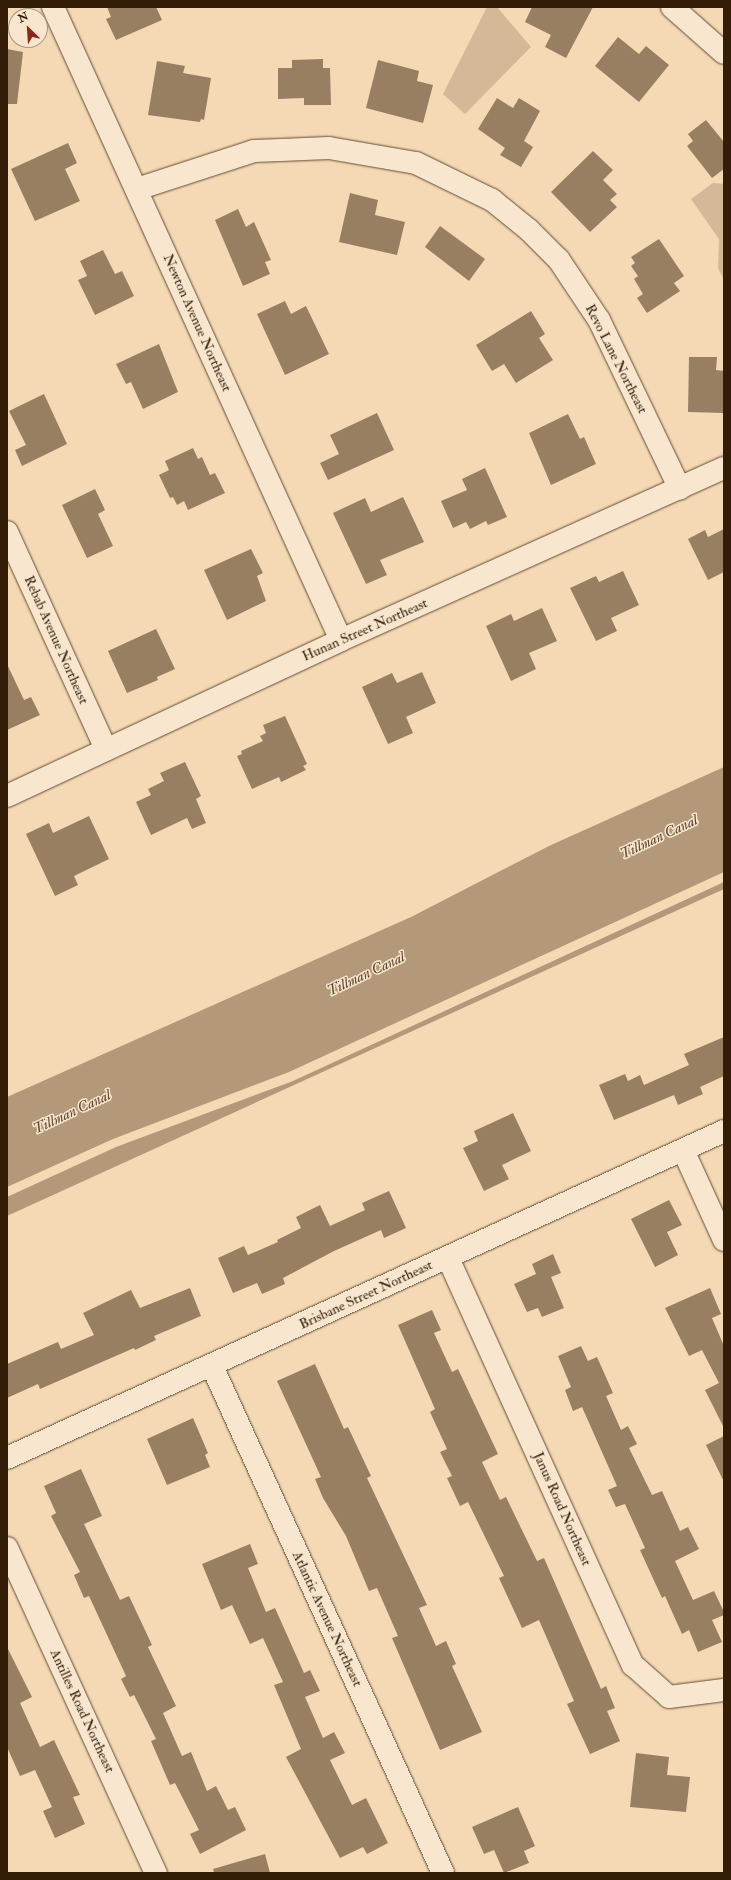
<!DOCTYPE html>
<html>
<head>
<meta charset="utf-8">
<style>
  body { margin:0 }
  #map { position:relative; width:731px; height:1880px; overflow:hidden; background:#f4d9b4; font-family:"IM FELL Double Pica",serif }
  div>[style] { position:absolute }
  [style*='--x'] { left:calc(var(--x)*1px); top:calc(var(--y)*1px); width:calc(var(--w)*1px); rotate:calc(var(--a)*1deg) }
  .green>* { inset:0; background:#d3b997 }
  .water>* { inset:0; background:#b39979 }
  .building>* { inset:0; background:#987f61 }
  .roads { filter:drop-shadow(0 0 1px #644c32) drop-shadow(0 0 1px #644c32) }
  .minor>* { height:22px; margin:-11px; padding:0 11px; transform-origin:11px; border-radius:11px; background:#f8e6ce }
  span { translate:-50% -50%; white-space:nowrap; text-align:center; line-height:1.15; -webkit-text-stroke:3px #f8e6ce; paint-order:stroke }
  .street-label { font-size:14px; color:#341d07 }
  .water-label { font-size:15px; color:#60482f; font-style:italic }
  .frame { position:absolute; inset:0; border:8px solid #341d07; pointer-events:none }
  .north { position:absolute; left:8px; top:8px; width:40px; height:40px; box-sizing:border-box; background:#f8e6ce; border:1px solid #aa967e; border-radius:50%; rotate:335deg; font-size:11px; font-weight:700; line-height:16px; text-align:center; color:#341d07 }
  .north::after { content:''; display:block; margin:auto; width:14px; height:18px; background:#8f2418; clip-path:polygon(50% 0,100% 100%,50% 72%,0 100%) }
</style>
</head>
<body>
<div id="map">
  <div class="green">
    <div style="clip-path:polygon(487px 7px,497px 7px,531px 47px,465px 114px,443px 94px)"></div>
    <div style="clip-path:polygon(713px 183px,724px 184px,724px 280px,718px 268px,719px 239px,691px 199px)"></div>
  </div>
  <div class="water">
    <div style="clip-path:polygon(724px 767px,724px 872px,289px 1072px,113px 1139px,7px 1187px,7px 1097px,411px 917px,549px 846px)"></div>
    <div style="clip-path:polygon(724px 882px,724px 889px,7px 1216px,7px 1197px,116px 1147px,293px 1081px)"></div>
  </div>
  <div class="building">
    <div style="clip-path:polygon(107px 7px,156px 7px,162px 20px,116px 40px,106px 19px,111px 17px)"></div>
    <div style="clip-path:polygon(532px 7px,593px 7px,566px 58px,545px 47px,551px 35px,525px 22px)"></div>
    <div style="clip-path:polygon(618px 37px,639px 54px,646px 46px,669px 65px,639px 102px,595px 66px)"></div>
    <div style="clip-path:polygon(7px 49px,23px 52px,17px 104px,7px 104px)"></div>
    <div style="clip-path:polygon(323px 59px,323px 68px,330px 68px,331px 105px,304px 105px,304px 98px,278px 99px,278px 68px,292px 68px,292px 60px)"></div>
    <div style="clip-path:polygon(378px 60px,419px 71px,417px 81px,433px 85px,423px 123px,366px 108px)"></div>
    <div style="clip-path:polygon(157px 61px,185px 66px,183px 73px,211px 78px,204px 120px,201px 119px,200px 122px,148px 115px)"></div>
    <div style="clip-path:polygon(497px 98px,513px 108px,519px 98px,540px 111px,524px 141px,533px 147px,521px 167px,500px 155px,505px 148px,478px 129px)"></div>
    <div style="clip-path:polygon(706px 120px,724px 142px,724px 169px,712px 178px,687px 146px,693px 141px,688px 134px)"></div>
    <div style="clip-path:polygon(68px 143px,77px 163px,65px 169px,80px 201px,35px 221px,11px 169px)"></div>
    <div style="clip-path:polygon(593px 151px,613px 170px,603px 180px,617px 194px,610px 200px,617px 207px,590px 232px,551px 192px)"></div>
    <div style="clip-path:polygon(350px 193px,378px 200px,375px 215px,405px 222px,397px 255px,339px 242px)"></div>
    <div style="clip-path:polygon(238px 209px,246px 227px,254px 222px,271px 260px,265px 262px,270px 274px,243px 286px,215px 220px)"></div>
    <div style="clip-path:polygon(440px 226px,485px 259px,469px 281px,425px 247px)"></div>
    <div style="clip-path:polygon(659px 239px,684px 276px,674px 283px,680px 291px,647px 313px,637px 298px,643px 294px,634px 279px,638px 276px,631px 266px,635px 263px,631px 257px)"></div>
    <div style="clip-path:polygon(103px 250px,115px 274px,122px 271px,134px 296px,95px 315px,78px 280px,87px 276px,80px 261px)"></div>
    <div style="clip-path:polygon(285px 301px,291px 314px,306px 306px,329px 354px,285px 375px,257px 314px)"></div>
    <div style="clip-path:polygon(531px 311px,545px 334px,539px 338px,553px 360px,516px 383px,504px 364px,492px 371px,476px 345px)"></div>
    <div style="clip-path:polygon(159px 344px,178px 392px,143px 409px,131px 382px,126px 384px,116px 364px)"></div>
    <div style="clip-path:polygon(689px 357px,717px 357px,716px 370px,724px 371px,724px 413px,688px 412px)"></div>
    <div style="clip-path:polygon(44px 394px,67px 444px,22px 466px,15px 450px,26px 445px,9px 411px)"></div>
    <div style="clip-path:polygon(377px 413px,394px 450px,328px 480px,320px 463px,339px 454px,330px 435px)"></div>
    <div style="clip-path:polygon(568px 414px,580px 439px,584px 437px,596px 464px,551px 485px,529px 433px)"></div>
    <div style="clip-path:polygon(193px 448px,198px 459px,202px 457px,210px 475px,215px 473px,225px 493px,188px 510px,184px 501px,177px 505px,173px 497px,170px 498px,159px 475px,169px 470px,165px 461px)"></div>
    <div style="clip-path:polygon(485px 468px,507px 517px,488px 525px,486px 521px,470px 529px,466px 522px,453px 528px,441px 501px,467px 490px,462px 479px)"></div>
    <div style="clip-path:polygon(95px 489px,105px 510px,98px 514px,113px 546px,87px 558px,62px 505px)"></div>
    <div style="clip-path:polygon(403px 497px,424px 542px,380px 560px,387px 575px,366px 584px,333px 513px,365px 498px,371px 512px)"></div>
    <div style="clip-path:polygon(724px 529px,724px 572px,708px 580px,688px 539px,705px 530px,708px 537px)"></div>
    <div style="clip-path:polygon(251px 549px,263px 573px,257px 576px,266px 601px,227px 620px,204px 570px)"></div>
    <div style="clip-path:polygon(623px 571px,639px 605px,611px 618px,617px 631px,596px 641px,570px 588px,596px 576px,599px 582px)"></div>
    <div style="clip-path:polygon(542px 608px,557px 641px,529px 653px,536px 669px,511px 681px,486px 626px,511px 614px,514px 621px)"></div>
    <div style="clip-path:polygon(156px 629px,175px 669px,157px 677px,158px 680px,127px 693px,108px 651px)"></div>
    <div style="clip-path:polygon(7px 664px,24px 700px,31px 697px,40px 715px,7px 730px)"></div>
    <div style="clip-path:polygon(422px 672px,436px 703px,406px 717px,413px 733px,388px 744px,362px 687px,392px 673px,397px 683px)"></div>
    <div style="clip-path:polygon(285px 716px,307px 764px,303px 766px,306px 770px,281px 782px,279px 777px,252px 789px,237px 756px,242px 754px,241px 751px,263px 741px,260px 736px,266px 733px,263px 725px)"></div>
    <div style="clip-path:polygon(185px 762px,201px 796px,196px 799px,206px 823px,192px 829px,187px 818px,151px 835px,136px 802px,151px 795px,148px 789px,164px 781px,160px 773px)"></div>
    <div style="clip-path:polygon(89px 816px,109px 859px,74px 876px,78px 885px,55px 896px,26px 834px,49px 823px,53px 833px)"></div>
    <div style="clip-path:polygon(724px 1037px,724px 1076px,700px 1087px,703px 1094px,678px 1105px,674px 1095px,614px 1120px,599px 1085px,625px 1074px,628px 1081px,640px 1075px,644px 1085px,689px 1065px,684px 1054px)"></div>
    <div style="clip-path:polygon(513px 1113px,531px 1151px,502px 1165px,509px 1179px,484px 1191px,463px 1148px,478px 1141px,474px 1131px)"></div>
    <div style="clip-path:polygon(389px 1191px,406px 1228px,384px 1238px,381px 1230px,334px 1251px,283px 1278px,285px 1284px,262px 1294px,257px 1283px,233px 1293px,218px 1258px,244px 1246px,248px 1255px,278px 1242px,277px 1240px,301px 1228px,296px 1217px,320px 1205px,330px 1226px,365px 1210px,362px 1203px)"></div>
    <div style="clip-path:polygon(669px 1200px,682px 1225px,667px 1232px,678px 1255px,655px 1267px,631px 1219px)"></div>
    <div style="clip-path:polygon(553px 1254px,561px 1273px,551px 1277px,564px 1308px,542px 1317px,538px 1308px,527px 1312px,514px 1284px,536px 1274px,532px 1264px)"></div>
    <div style="clip-path:polygon(190px 1288px,201px 1316px,154px 1336px,156px 1340px,135px 1350px,134px 1348px,40px 1389px,38px 1384px,7px 1398px,7px 1364px,58px 1342px,61px 1349px,94px 1335px,83px 1313px,131px 1290px,140px 1308px)"></div>
    <div style="clip-path:polygon(710px 1288px,721px 1314px,712px 1318px,724px 1346px,724px 1428px,705px 1390px,719px 1383px,702px 1350px,689px 1356px,665px 1308px)"></div>
    <div style="clip-path:polygon(432px 1310px,441px 1330px,434px 1333px,452px 1372px,458px 1369px,498px 1454px,482px 1462px,500px 1500px,506px 1497px,537px 1561px,544px 1558px,601px 1689px,606px 1686px,615px 1708px,607px 1711px,620px 1741px,590px 1754px,567px 1704px,574px 1701px,539px 1620px,522px 1628px,499px 1578px,504px 1576px,468px 1502px,460px 1506px,447px 1478px,452px 1476px,440px 1452px,447px 1449px,430px 1412px,435px 1409px,398px 1325px)"></div>
    <div style="clip-path:polygon(581px 1346px,588px 1361px,597px 1357px,613px 1393px,606px 1396px,621px 1430px,628px 1426px,637px 1444px,629px 1448px,652px 1495px,662px 1491px,680px 1531px,688px 1527px,699px 1549px,675px 1561px,693px 1600px,714px 1591px,724px 1612px,724px 1615px,712px 1620px,722px 1642px,698px 1652px,689px 1630px,682px 1634px,665px 1596px,662px 1598px,640px 1550px,645px 1548px,625px 1504px,616px 1507px,608px 1490px,617px 1486px,582px 1407px,573px 1411px,565px 1390px,571px 1387px,558px 1356px)"></div>
    <div style="clip-path:polygon(315px 1364px,344px 1429px,348px 1427px,371px 1476px,367px 1478px,427px 1605px,419px 1608px,436px 1646px,446px 1641px,456px 1664px,452px 1666px,482px 1732px,440px 1750px,392px 1638px,398px 1636px,377px 1588px,369px 1591px,346px 1536px,323px 1498px,315px 1479px,321px 1477px,277px 1381px)"></div>
    <div style="clip-path:polygon(193px 1418px,208px 1453px,205px 1455px,210px 1467px,167px 1485px,147px 1439px)"></div>
    <div style="clip-path:polygon(724px 1436px,724px 1482px,706px 1445px)"></div>
    <div style="clip-path:polygon(81px 1469px,102px 1516px,84px 1524px,120px 1600px,129px 1596px,152px 1645px,148px 1647px,176px 1706px,163px 1713px,182px 1756px,191px 1752px,207px 1791px,216px 1786px,228px 1810px,235px 1807px,246px 1830px,200px 1854px,190px 1834px,199px 1830px,175px 1783px,170px 1785px,151px 1741px,156px 1739px,134px 1695px,130px 1697px,121px 1679px,126px 1676px,89px 1596px,84px 1598px,74px 1575px,80px 1572px,51px 1516px,56px 1513px,44px 1486px)"></div>
    <div style="clip-path:polygon(250px 1544px,258px 1564px,248px 1568px,266px 1612px,275px 1608px,304px 1673px,310px 1670px,320px 1691px,305px 1697px,323px 1738px,334px 1732px,345px 1753px,330px 1760px,352px 1805px,366px 1798px,388px 1843px,367px 1854px,363px 1847px,340px 1858px,286px 1757px,301px 1749px,274px 1685px,283px 1682px,263px 1638px,250px 1644px,232px 1605px,221px 1610px,202px 1564px)"></div>
    <div style="clip-path:polygon(7px 1647px,32px 1697px,20px 1703px,40px 1747px,54px 1740px,80px 1795px,73px 1797px,85px 1824px,55px 1838px,43px 1811px,52px 1807px,35px 1770px,20px 1776px,7px 1747px)"></div>
    <div style="clip-path:polygon(636px 1753px,669px 1757px,667px 1775px,690px 1777px,686px 1812px,630px 1807px)"></div>
    <div style="clip-path:polygon(518px 1807px,535px 1846px,524px 1851px,529px 1863px,504px 1873px,494px 1850px,484px 1854px,472px 1827px)"></div>
    <div style="clip-path:polygon(265px 1854px,270px 1873px,214px 1873px,213px 1869px)"></div>
  </div>
  <div class="roads">
    <div class="minor">
      <div style="--x:53;--y:7;--w:695;--a:65.54"></div>
      <div style="--x:672;--y:7;--w:69;--a:41.5"></div>
      <div style="--x:137;--y:189;--w:123;--a:-18"></div>
      <div style="--x:254;--y:151;--w:75;--a:-2.3"></div>
      <div style="--x:329;--y:148;--w:88;--a:9.8"></div>
      <div style="--x:416;--y:163;--w:85;--a:26"></div>
      <div style="--x:492;--y:200;--w:48;--a:39"></div>
      <div style="--x:529;--y:230;--w:42;--a:45"></div>
      <div style="--x:559;--y:260;--w:72;--a:56.3"></div>
      <div style="--x:599;--y:320;--w:187;--a:64.4"></div>
      <div style="--x:7;--y:532;--w:239;--a:65.5"></div>
      <div style="--x:7;--y:796;--w:369;--a:-25"></div>
      <div style="--x:341;--y:640;--w:420;--a:-24.2"></div>
      <div style="--x:683;--y:1150;--w:99;--a:65.5"></div>
      <div style="--x:448;--y:1258;--w:447;--a:65.6"></div>
      <div style="--x:633;--y:1665;--w:48;--a:41.6"></div>
      <div style="--x:669;--y:1697;--w:55;--a:-7.3"></div>
      <div style="--x:212;--y:1366;--w:557;--a:65.5"></div>
      <div style="--x:7;--y:1458;--w:788;--a:-24.52"></div>
      <div style="--x:7;--y:1548;--w:358;--a:65.4"></div>
    </div>
  </div>
  <div class="street-label">
    <span style="left:197px;top:323px;rotate:66deg">Newton Avenue Northeast</span>
    <span style="left:616px;top:359px;rotate:63deg">Revo Lane Northeast</span>
    <span style="left:365px;top:630px;rotate:-24deg">Hunan Street Northeast</span>
    <span style="left:56px;top:640px;rotate:66deg">Rebab Avenue Northeast</span>
    <span style="left:366px;top:1295px;rotate:-25deg">Brisbane Street Northeast</span>
    <span style="left:562px;top:1509px;rotate:66deg">Janus Road Northeast</span>
    <span style="left:327px;top:1619px;rotate:65deg">Atlantic Avenue Northeast</span>
    <span style="left:82px;top:1711px;rotate:65deg">Antilles Road Northeast</span>
  </div>
  <div class="water-label">
    <span style="left:659px;top:837px;rotate:-25deg">Tillman Canal</span>
    <span style="left:366px;top:974px;rotate:-25deg">Tillman Canal</span>
    <span style="left:72px;top:1112px;rotate:-25deg">Tillman Canal</span>
  </div>
  <div class="frame"></div>
  <div class="north">N</div>
</div>
</body>
</html>
